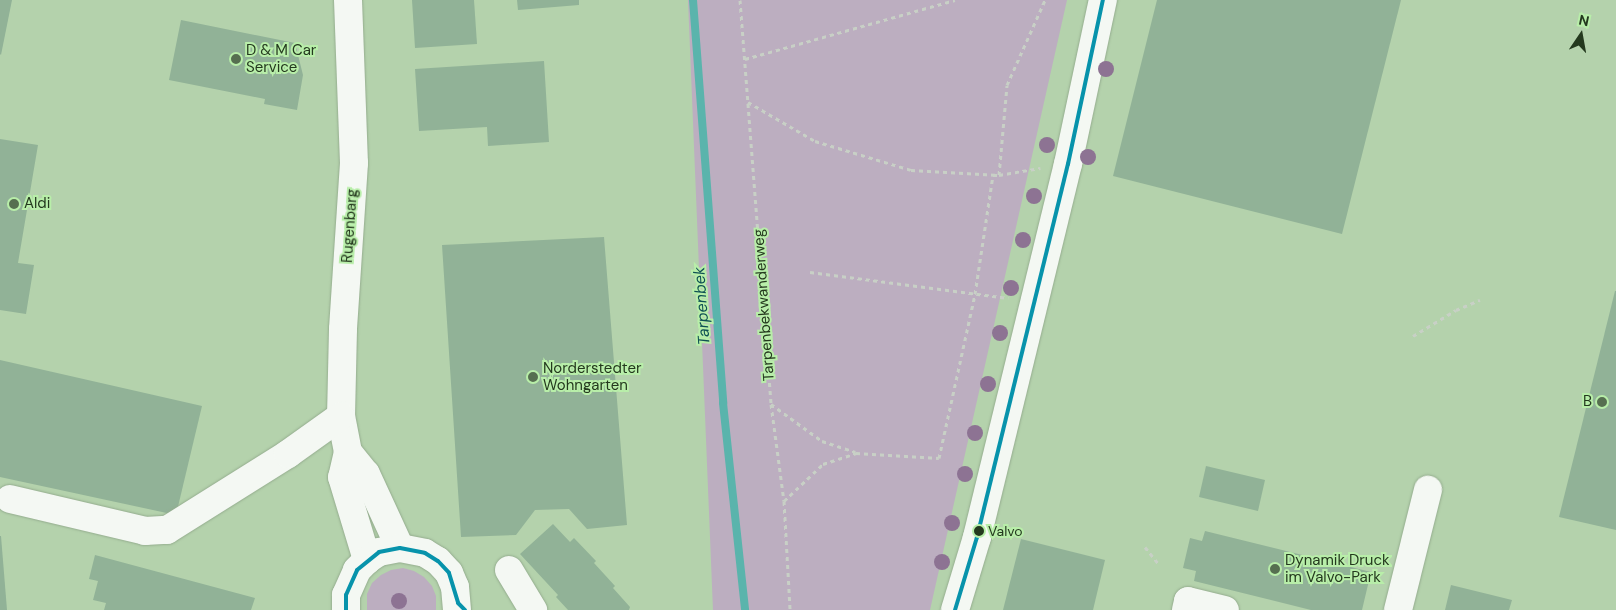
<!DOCTYPE html>
<html>
<head>
<meta charset="utf-8">
<style>
  body { margin:0 }
  #map { position:relative; width:1616px; height:610px; overflow:hidden; background:#b4d2ac; font-family:"DM Sans",sans-serif }
  div>[style] { position:absolute }
  [style*='--x'] { left:calc(var(--x)*1px); top:calc(var(--y)*1px); width:calc(var(--w)*1px); rotate:calc(var(--a)*1deg) }
  .green>* { inset:0; background:#bcaec0 }
  .stream>* { height:8px; margin:-4px; padding:0 4px; transform-origin:4px; border-radius:4px; background:#5ab4ac }
  .building>* { inset:0; background:#91b297 }
  .path>* { height:3px; margin-top:-1.5px; transform-origin:0; background:repeating-linear-gradient(90deg,#c8d0c6 0 4px,transparent 0 8px) }
  .roads { filter:drop-shadow(0 0 1px #94ac8e) drop-shadow(0 0 1px #94ac8e) }
  .minor>* { height:28px; margin:-14px; padding:0 14px; transform-origin:14px; border-radius:14px; background:#f4f8f3 }
  .bus-1>* { height:4px; margin:-2px; padding:0 2px; transform-origin:2px; border-radius:2px; background:#0793ab }
  .trees>* { width:16px; height:16px; margin:-8px; border-radius:50%; background:#8d7393 }
  .dots>* { width:14px; height:14px; translate:-50% -50%; box-sizing:border-box; border:2px solid #b8eea9; border-radius:50% }
  span { translate:-50% -50%; white-space:nowrap; text-align:center; line-height:1.15; -webkit-text-stroke:4px #b8eea9; paint-order:stroke }
  .bus-label { font-size:14px; color:#24391e }
  .left { translate:0 -50%; text-align:left }
  .poi-label { font-size:15px; color:#24391e }
  .right { translate:-100% -50%; text-align:right }
  .street-label { font-size:15px; color:#24391e }
  .water-label { font-size:16px; color:#0e5053; font-style:italic }
  .north { position:absolute; left:1556px; top:10px; width:50px; height:50px; -webkit-text-stroke:4px #b8eea9; paint-order:stroke; rotate:12deg; font-size:14px; font-weight:700; line-height:20px; text-align:center; color:#24391e }
  .north::after { content:''; display:block; margin:auto; width:18px; height:22px; background:#24391e; clip-path:polygon(50% 0,100% 100%,50% 72%,0 100%) }
</style>
</head>
<body>
<div id="map">
  <div class="green">
    <div style="clip-path:polygon(688px 0,1067px 0,930px 610px,713px 610px)"></div>
    <div style="clip-path:polygon(403px 568px,414px 571px,424px 577px,432px 586px,436px 596px,436px 610px,367px 610px,367px 594px,372px 583px,381px 575px,391px 570px)"></div>
  </div>
  <div class="stream">
    <div style="--x:693;--y:0;--w:404;--a:85.7"></div>
    <div style="--x:723;--y:403;--w:208;--a:83.9"></div>
  </div>
  <div class="building">
    <div style="clip-path:polygon(0 0,12px 0,1px 55px,0 54px)"></div>
    <div style="clip-path:polygon(412px 0,474px 0,477px 44px,415px 48px)"></div>
    <div style="clip-path:polygon(517px 0,579px 0,579px 5px,518px 10px)"></div>
    <div style="clip-path:polygon(1157px 0,1401px 0,1342px 234px,1113px 176px)"></div>
    <div style="clip-path:polygon(181px 20px,295px 43px,303px 75px,297px 110px,264px 104px,265px 99px,169px 80px)"></div>
    <div style="clip-path:polygon(544px 61px,549px 142px,488px 146px,487px 127px,419px 131px,415px 69px)"></div>
    <div style="clip-path:polygon(0 139px,38px 145px,18px 263px,34px 265px,26px 314px,0 310px)"></div>
    <div style="clip-path:polygon(604px 237px,627px 525px,587px 529px,569px 509px,535px 510px,516px 535px,461px 537px,442px 245px)"></div>
    <div style="clip-path:polygon(1615px 291px,1616px 291px,1616px 530px,1559px 517px)"></div>
    <div style="clip-path:polygon(0 360px,202px 406px,176px 515px,0 477px)"></div>
    <div style="clip-path:polygon(1206px 466px,1265px 480px,1258px 511px,1199px 497px)"></div>
    <div style="clip-path:polygon(553px 524px,570px 542px,574px 538px,596px 561px,594px 563px,615px 586px,613px 588px,630px 607px,629px 610px,568px 610px,556px 597px,558px 595px,520px 554px)"></div>
    <div style="clip-path:polygon(1205px 531px,1371px 572px,1362px 610px,1311px 610px,1194px 581px,1196px 571px,1183px 568px,1190px 538px,1202px 541px)"></div>
    <div style="clip-path:polygon(0 536px,1px 536px,7px 610px,0 610px)"></div>
    <div style="clip-path:polygon(1021px 539px,1105px 560px,1093px 610px,1003px 610px)"></div>
    <div style="clip-path:polygon(95px 555px,255px 598px,251px 610px,104px 610px,106px 603px,93px 600px,98px 581px,89px 579px)"></div>
    <div style="clip-path:polygon(1451px 585px,1512px 600px,1509px 610px,1445px 610px)"></div>
  </div>
  <div class="path">
    <div style="--x:740;--y:0;--w:405;--a:85.6"></div>
    <div style="--x:771;--y:404;--w:98;--a:82.4"></div>
    <div style="--x:784;--y:501;--w:109;--a:86.8"></div>
    <div style="--x:745;--y:59;--w:218;--a:-15.7"></div>
    <div style="--x:748;--y:102;--w:78;--a:30.2"></div>
    <div style="--x:815;--y:141;--w:100;--a:16.8"></div>
    <div style="--x:911;--y:170;--w:88;--a:3.3"></div>
    <div style="--x:999;--y:175;--w:42;--a:-9.7"></div>
    <div style="--x:810;--y:272;--w:200;--a:7.5"></div>
    <div style="--x:1413;--y:336;--w:50;--a:-31.2"></div>
    <div style="--x:1456;--y:310;--w:26;--a:-23"></div>
    <div style="--x:771;--y:404;--w:63;--a:36"></div>
    <div style="--x:822;--y:441;--w:35;--a:18"></div>
    <div style="--x:784;--y:501;--w:54;--a:-43.5"></div>
    <div style="--x:823;--y:464;--w:35;--a:-18"></div>
    <div style="--x:856;--y:453;--w:83;--a:3.4"></div>
    <div style="--x:939;--y:458;--w:168;--a:-77.6"></div>
    <div style="--x:975;--y:294;--w:120;--a:-81.4"></div>
    <div style="--x:993;--y:175;--w:6;--a:0"></div>
    <div style="--x:999;--y:175;--w:90;--a:-84.9"></div>
    <div style="--x:1007;--y:85;--w:93;--a:-65.9"></div>
    <div style="--x:1145;--y:547;--w:21;--a:51"></div>
  </div>
  <div class="roads">
    <div class="minor">
      <div style="--x:348;--y:0;--w:163;--a:87.9"></div>
      <div style="--x:354;--y:163;--w:166;--a:93.8"></div>
      <div style="--x:343;--y:329;--w:87;--a:91.3"></div>
      <div style="--x:341;--y:416;--w:37;--a:79"></div>
      <div style="--x:348;--y:452;--w:28;--a:51"></div>
      <div style="--x:366;--y:474;--w:81;--a:65.3"></div>
      <div style="--x:348;--y:452;--w:26;--a:103"></div>
      <div style="--x:342;--y:477;--w:87;--a:73.2"></div>
      <div style="--x:10;--y:499;--w:139;--a:13.3"></div>
      <div style="--x:145;--y:531;--w:22;--a:-3"></div>
      <div style="--x:167;--y:530;--w:143;--a:-32.1"></div>
      <div style="--x:288;--y:454;--w:65;--a:-35.6"></div>
      <div style="--x:509;--y:570;--w:47;--a:59"></div>
      <div style="--x:346;--y:610;--w:15;--a:-90"></div>
      <div style="--x:346;--y:595;--w:27;--a:-66"></div>
      <div style="--x:357;--y:570;--w:14;--a:-45"></div>
      <div style="--x:367;--y:560;--w:14;--a:-34"></div>
      <div style="--x:379;--y:552;--w:21;--a:-11"></div>
      <div style="--x:400;--y:548;--w:25;--a:11"></div>
      <div style="--x:425;--y:553;--w:15;--a:32"></div>
      <div style="--x:438;--y:561;--w:16;--a:47"></div>
      <div style="--x:449;--y:573;--w:15;--a:67"></div>
      <div style="--x:455;--y:587;--w:23;--a:85"></div>
      <div style="--x:955;--y:610;--w:76;--a:-73.2"></div>
      <div style="--x:977;--y:537;--w:384;--a:-76.3"></div>
      <div style="--x:1068;--y:164;--w:168;--a:-78"></div>
      <div style="--x:1186;--y:610;--w:9;--a:-77"></div>
      <div style="--x:1188;--y:601;--w:38;--a:14"></div>
      <div style="--x:1398;--y:610;--w:124;--a:-76"></div>
    </div>
  </div>
  <div class="bus-1">
    <div style="--x:346;--y:610;--w:15;--a:-90"></div>
    <div style="--x:346;--y:595;--w:27;--a:-66"></div>
    <div style="--x:357;--y:570;--w:28;--a:-39"></div>
    <div style="--x:379;--y:552;--w:21;--a:-11"></div>
    <div style="--x:400;--y:548;--w:25;--a:11"></div>
    <div style="--x:425;--y:553;--w:15;--a:32"></div>
    <div style="--x:438;--y:561;--w:16;--a:47"></div>
    <div style="--x:449;--y:573;--w:31;--a:73"></div>
    <div style="--x:458;--y:603;--w:10;--a:45"></div>
    <div style="--x:955;--y:610;--w:76;--a:-73.2"></div>
    <div style="--x:977;--y:537;--w:384;--a:-76.3"></div>
    <div style="--x:1068;--y:164;--w:168;--a:-78"></div>
  </div>
  <div class="trees">
    <div style="left:1106px;top:69px"></div>
    <div style="left:1047px;top:145px"></div>
    <div style="left:1088px;top:157px"></div>
    <div style="left:1034px;top:196px"></div>
    <div style="left:1023px;top:240px"></div>
    <div style="left:1011px;top:288px"></div>
    <div style="left:1000px;top:333px"></div>
    <div style="left:988px;top:384px"></div>
    <div style="left:975px;top:433px"></div>
    <div style="left:965px;top:474px"></div>
    <div style="left:952px;top:523px"></div>
    <div style="left:942px;top:562px"></div>
    <div style="left:399px;top:601px"></div>
  </div>
  <div class="dots">
    <div style="left:236px;top:59px;background:#566f50"></div>
    <div style="left:14px;top:204px;background:#566f50"></div>
    <div style="left:533px;top:377px;background:#566f50"></div>
    <div style="left:1602px;top:402px;background:#566f50"></div>
    <div style="left:979px;top:531px;background:#24391e"></div>
    <div style="left:1275px;top:569px;background:#566f50"></div>
  </div>
  <div class="bus-label">
    <span class="left" style="left:988px;top:531px">Valvo</span>
  </div>
  <div class="poi-label">
    <span class="left" style="left:246px;top:59px">D &amp; M Car<br>Service</span>
    <span class="left" style="left:24px;top:204px">Aldi</span>
    <span class="left" style="left:543px;top:377px">Norderstedter<br>Wohngarten</span>
    <span class="right" style="left:1592px;top:402px">B</span>
    <span class="left" style="left:1285px;top:569px">Dynamik Druck<br>im Valvo-Park</span>
  </div>
  <div class="street-label">
    <span style="left:350px;top:226px;rotate:-86deg">Rugenbarg</span>
    <span style="left:764px;top:305px;rotate:-94deg">Tarpenbekwanderweg</span>
  </div>
  <div class="water-label">
    <span style="left:702px;top:306px;rotate:-94deg">Tarpenbek</span>
  </div>
  <div class="north">N</div>
</div>
</body>
</html>
